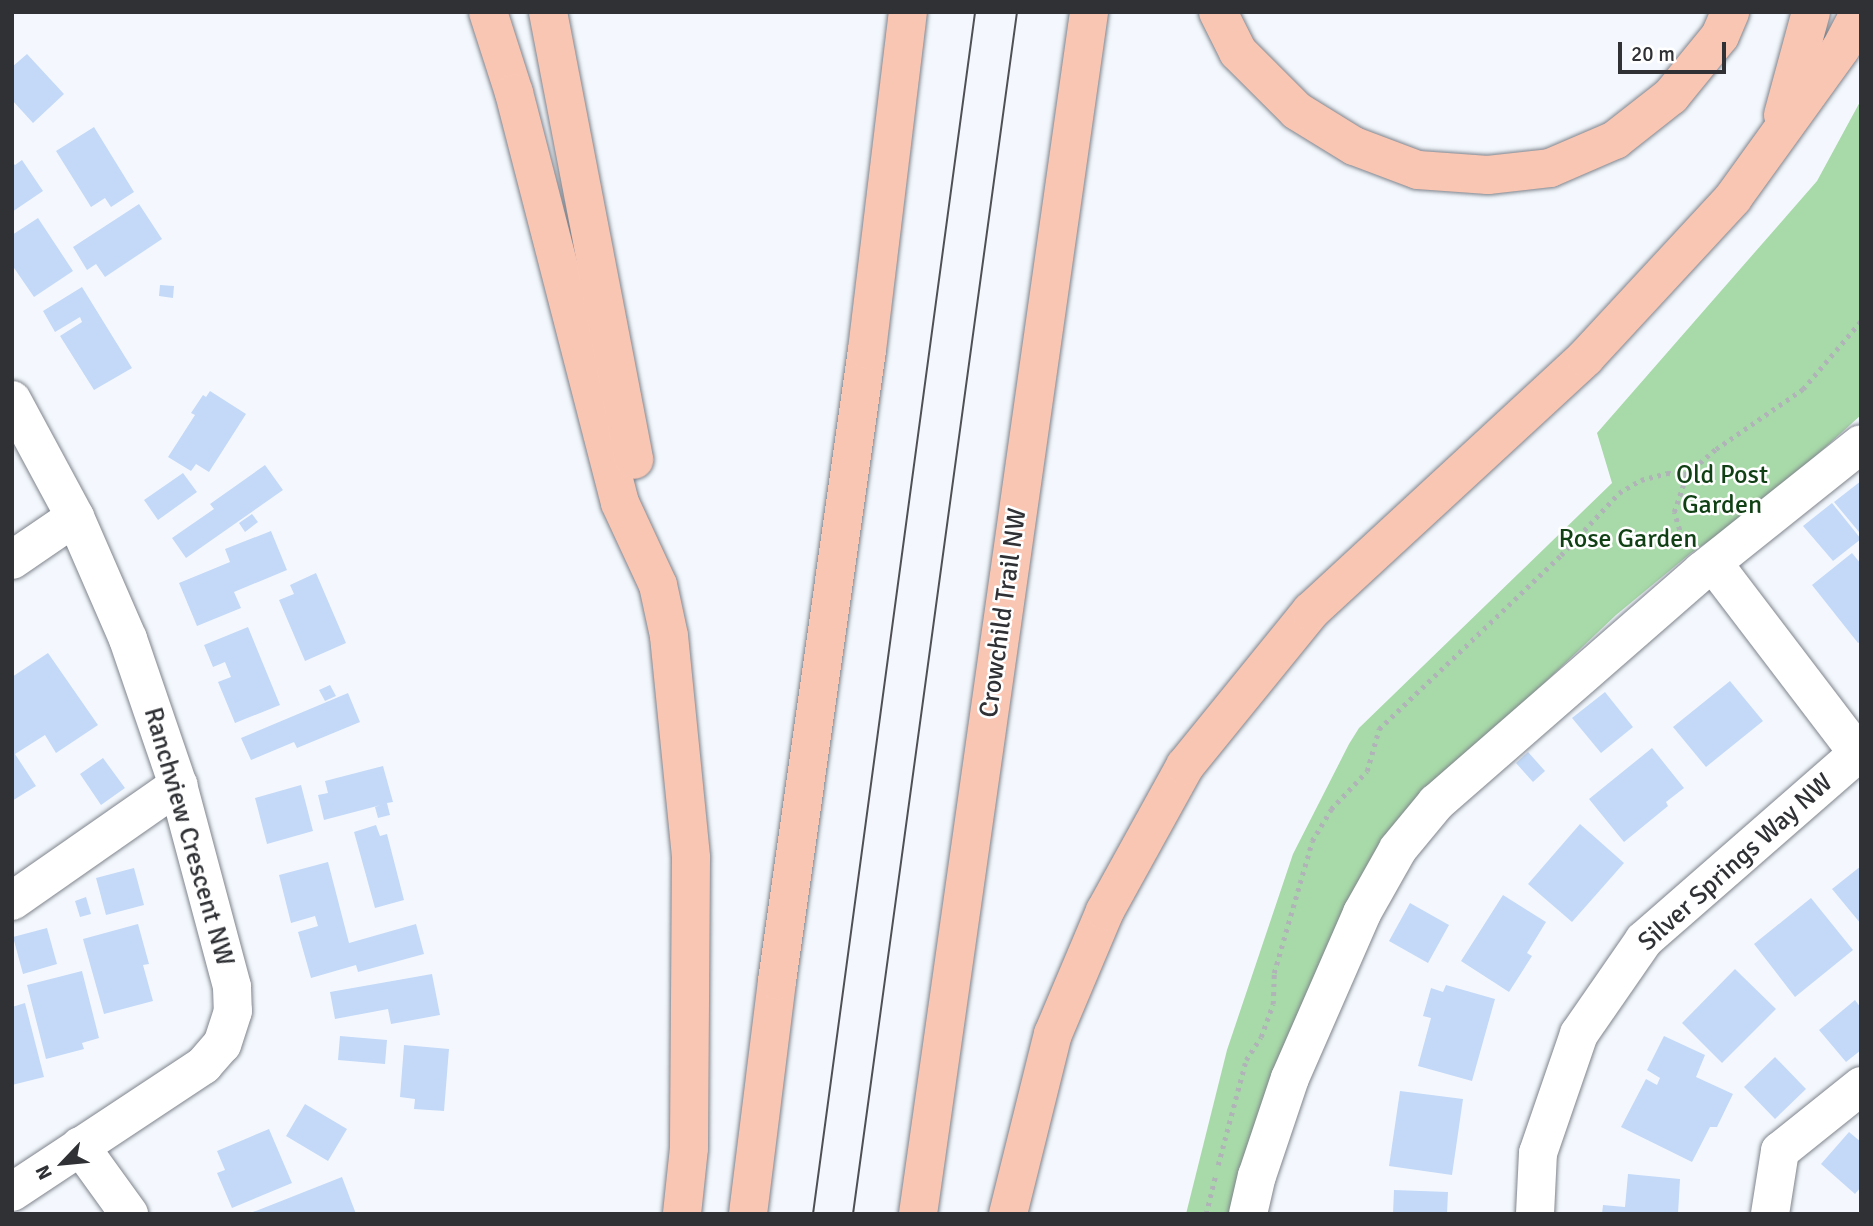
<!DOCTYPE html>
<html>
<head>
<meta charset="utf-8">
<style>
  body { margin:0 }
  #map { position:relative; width:1873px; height:1226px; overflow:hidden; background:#f4f8fe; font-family:Signika,sans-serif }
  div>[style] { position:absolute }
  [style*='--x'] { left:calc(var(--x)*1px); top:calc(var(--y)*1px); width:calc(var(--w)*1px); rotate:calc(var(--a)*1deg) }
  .green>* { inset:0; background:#a8d9a8 }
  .building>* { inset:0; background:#c3d9f7 }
  .path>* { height:4.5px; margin-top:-2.25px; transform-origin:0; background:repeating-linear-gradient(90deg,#b0b3b8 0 3.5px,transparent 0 8.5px) }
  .roads { filter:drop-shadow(0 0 2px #7f848c) drop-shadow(0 0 2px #7f848c) }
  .minor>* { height:38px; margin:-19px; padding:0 19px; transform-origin:19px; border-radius:19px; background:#fff }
  .highway>* { height:38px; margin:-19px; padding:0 19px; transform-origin:19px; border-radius:19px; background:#fac6b4 }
  .tram>* { height:2px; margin:-1px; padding:0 1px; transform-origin:1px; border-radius:1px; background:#4e5055 }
  span { translate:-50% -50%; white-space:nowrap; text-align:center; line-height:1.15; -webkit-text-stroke:5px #fff; paint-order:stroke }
  .park-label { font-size:26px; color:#104014 }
  .street-label { font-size:26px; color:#2f3135 }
  .frame { position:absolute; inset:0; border:14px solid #2f3135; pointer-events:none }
  .north { position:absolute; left:28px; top:1128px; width:70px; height:70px; -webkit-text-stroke:5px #fff; paint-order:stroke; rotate:244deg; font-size:19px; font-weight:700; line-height:28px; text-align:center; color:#2f3135 }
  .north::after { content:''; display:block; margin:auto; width:24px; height:32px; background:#2f3135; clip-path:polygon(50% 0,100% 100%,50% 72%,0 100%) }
  .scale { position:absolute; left:1618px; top:42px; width:108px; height:32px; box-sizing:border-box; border:4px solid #2f3135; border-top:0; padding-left:9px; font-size:21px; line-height:24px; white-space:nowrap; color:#2f3135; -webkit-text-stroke:5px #fff; paint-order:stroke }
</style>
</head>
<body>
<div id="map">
  <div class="green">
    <div style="clip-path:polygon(1861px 100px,1861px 415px,1757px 509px,1691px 553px,1616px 615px,1388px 831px,1236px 1214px,1186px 1214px,1227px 1050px,1293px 854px,1349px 744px,1359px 728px,1612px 483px,1597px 433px,1817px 181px)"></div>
  </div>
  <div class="building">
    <div style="clip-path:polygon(27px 54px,64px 94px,33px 123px,12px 100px,12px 67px)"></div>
    <div style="clip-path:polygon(94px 127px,134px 192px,111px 207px,105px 198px,91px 207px,56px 151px)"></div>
    <div style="clip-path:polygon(22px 160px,43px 191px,12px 212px,12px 162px,15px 165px)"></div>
    <div style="clip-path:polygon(139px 204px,162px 239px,105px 277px,96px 264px,87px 270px,73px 247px)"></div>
    <div style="clip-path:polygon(38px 218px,73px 271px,34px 297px,12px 265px,12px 235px)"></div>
    <div style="clip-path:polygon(160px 285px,174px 286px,173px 298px,159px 296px)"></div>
    <div style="clip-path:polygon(82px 287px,132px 368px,94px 390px,60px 336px,82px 322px,80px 317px,55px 332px,43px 311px)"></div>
    <div style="clip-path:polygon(210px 391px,246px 414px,209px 472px,196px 464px,191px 471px,168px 457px,195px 415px,191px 413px,203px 395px,206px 397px)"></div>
    <div style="clip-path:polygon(265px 465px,283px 490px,186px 558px,172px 538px,214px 509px,210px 504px)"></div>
    <div style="clip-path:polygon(183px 473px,197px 492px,158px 520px,144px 500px)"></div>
    <div style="clip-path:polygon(1861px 481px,1861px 530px,1859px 532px,1834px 502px)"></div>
    <div style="clip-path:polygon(1832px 503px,1861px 539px,1833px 561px,1803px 526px)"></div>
    <div style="clip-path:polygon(252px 514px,258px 522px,245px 532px,239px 523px)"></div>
    <div style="clip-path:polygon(271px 531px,287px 570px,234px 592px,241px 608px,197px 626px,179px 583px,230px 562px,225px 549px)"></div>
    <div style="clip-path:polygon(1852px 553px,1861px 564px,1861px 641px,1858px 643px,1812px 585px)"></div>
    <div style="clip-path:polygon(316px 573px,346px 643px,305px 661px,279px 600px,294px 594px,290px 585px)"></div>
    <div style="clip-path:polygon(248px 627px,280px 705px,235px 723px,218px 682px,231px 677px,225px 662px,213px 667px,204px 645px)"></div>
    <div style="clip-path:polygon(48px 653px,98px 725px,56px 753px,45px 735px,15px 754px,36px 786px,12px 801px,12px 677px)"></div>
    <div style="clip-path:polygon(1730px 681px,1763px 721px,1706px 767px,1673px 727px)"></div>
    <div style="clip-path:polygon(330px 685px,336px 696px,325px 701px,319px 690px)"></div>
    <div style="clip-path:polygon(1605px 692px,1633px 727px,1601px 753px,1572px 718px)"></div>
    <div style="clip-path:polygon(348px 693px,360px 722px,297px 748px,294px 742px,251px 760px,241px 738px)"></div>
    <div style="clip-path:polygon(1652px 748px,1684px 788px,1666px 802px,1668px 806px,1624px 842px,1589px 799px)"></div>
    <div style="clip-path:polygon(1528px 752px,1545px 771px,1533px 782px,1516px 763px)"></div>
    <div style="clip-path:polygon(103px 758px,125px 788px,101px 805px,80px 774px)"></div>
    <div style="clip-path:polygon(383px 766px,393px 802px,387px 803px,390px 815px,378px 818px,375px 807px,381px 805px,324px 820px,318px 795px,328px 793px,325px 781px)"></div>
    <div style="clip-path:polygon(301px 785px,313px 831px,267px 844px,255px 798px)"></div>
    <div style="clip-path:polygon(1580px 824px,1624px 863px,1572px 922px,1528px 884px)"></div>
    <div style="clip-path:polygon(376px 825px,380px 836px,387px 834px,404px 900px,375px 908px,354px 832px)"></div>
    <div style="clip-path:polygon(328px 862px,349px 943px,416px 924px,424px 954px,358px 972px,356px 965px,311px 978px,298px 932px,318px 926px,315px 916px,291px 923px,279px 875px)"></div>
    <div style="clip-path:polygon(1861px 866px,1861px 924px,1832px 889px)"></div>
    <div style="clip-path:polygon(134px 868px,144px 905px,106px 915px,96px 878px)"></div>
    <div style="clip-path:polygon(1503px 895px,1546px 922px,1527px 953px,1532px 956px,1509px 992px,1461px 961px)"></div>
    <div style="clip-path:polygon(86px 897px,91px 914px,80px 917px,75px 901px)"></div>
    <div style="clip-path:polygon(1811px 898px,1853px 950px,1795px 997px,1754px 944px)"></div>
    <div style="clip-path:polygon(1410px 903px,1449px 925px,1428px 963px,1389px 941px)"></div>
    <div style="clip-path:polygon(138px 924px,149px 964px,143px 965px,153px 1001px,104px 1014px,83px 939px)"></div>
    <div style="clip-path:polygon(47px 928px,57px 964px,23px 974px,13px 937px)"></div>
    <div style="clip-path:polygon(1735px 969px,1776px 1009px,1722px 1063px,1682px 1023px)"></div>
    <div style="clip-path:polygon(82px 971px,99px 1038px,82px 1043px,84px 1049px,46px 1059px,27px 985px)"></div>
    <div style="clip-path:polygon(432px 974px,440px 1015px,391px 1024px,388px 1009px,335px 1019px,330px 992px)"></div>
    <div style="clip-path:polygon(1446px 985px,1495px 999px,1472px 1081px,1418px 1066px,1431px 1018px,1423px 1016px,1431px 988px,1443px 992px)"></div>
    <div style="clip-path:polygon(1855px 1000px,1861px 1008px,1861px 1050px,1846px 1062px,1819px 1030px)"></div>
    <div style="clip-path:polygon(25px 1003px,44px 1077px,12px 1085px,12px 1007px)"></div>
    <div style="clip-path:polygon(340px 1036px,387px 1040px,385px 1064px,338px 1060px)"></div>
    <div style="clip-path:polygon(1664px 1036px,1705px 1055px,1696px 1077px,1733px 1094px,1717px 1127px,1710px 1127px,1692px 1162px,1621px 1127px,1646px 1079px,1657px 1085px,1660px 1078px,1647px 1070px)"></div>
    <div style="clip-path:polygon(404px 1045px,449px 1049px,444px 1111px,414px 1109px,415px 1099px,400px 1097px)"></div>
    <div style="clip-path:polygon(1775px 1057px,1806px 1089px,1775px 1119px,1744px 1087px)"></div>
    <div style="clip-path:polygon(1400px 1091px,1463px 1099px,1452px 1175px,1389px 1166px)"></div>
    <div style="clip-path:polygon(305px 1104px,347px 1129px,328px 1161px,286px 1136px)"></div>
    <div style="clip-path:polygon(269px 1129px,292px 1183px,232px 1208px,217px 1173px,225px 1170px,217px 1151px)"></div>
    <div style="clip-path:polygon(1849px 1132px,1861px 1142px,1861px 1187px,1855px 1194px,1821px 1164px)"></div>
    <div style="clip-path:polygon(1628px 1174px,1680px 1179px,1678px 1214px,1602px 1214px,1603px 1205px,1625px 1207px)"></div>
    <div style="clip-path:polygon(342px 1177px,356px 1214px,248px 1214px)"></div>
    <div style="clip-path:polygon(1394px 1190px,1448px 1192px,1447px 1214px,1393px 1214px)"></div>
  </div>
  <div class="path">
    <div style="--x:1682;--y:538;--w:27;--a:-107"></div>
    <div style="--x:1674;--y:512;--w:40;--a:-71.1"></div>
    <div style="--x:1687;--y:474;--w:38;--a:-41"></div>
    <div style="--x:1716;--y:449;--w:106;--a:-34.6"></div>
    <div style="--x:1803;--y:389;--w:89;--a:-49.5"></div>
    <div style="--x:1218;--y:1165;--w:109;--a:-75.1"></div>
    <div style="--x:1246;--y:1060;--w:27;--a:-57"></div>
    <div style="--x:1261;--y:1037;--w:35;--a:-70"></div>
    <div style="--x:1273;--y:1004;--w:31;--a:-88"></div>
    <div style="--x:1274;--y:973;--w:137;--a:-73.9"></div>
    <div style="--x:1312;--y:841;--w:37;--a:-59"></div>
    <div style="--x:1331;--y:809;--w:52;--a:-46.5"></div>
    <div style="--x:1367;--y:771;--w:44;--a:-74.1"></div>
    <div style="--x:1379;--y:729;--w:252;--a:-43.7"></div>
    <div style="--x:1561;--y:555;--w:85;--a:-46.9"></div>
    <div style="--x:1619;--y:493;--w:26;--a:-31"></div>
    <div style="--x:1641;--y:480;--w:27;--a:-15"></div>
    <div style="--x:1667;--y:473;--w:20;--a:3"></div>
    <div style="--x:1206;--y:1214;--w:42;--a:-76.3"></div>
  </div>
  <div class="roads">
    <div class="minor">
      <div style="--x:12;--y:400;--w:133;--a:61.7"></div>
      <div style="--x:75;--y:517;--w:133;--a:66.5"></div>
      <div style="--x:128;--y:639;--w:154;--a:71.1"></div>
      <div style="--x:178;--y:785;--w:209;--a:75"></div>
      <div style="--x:232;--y:987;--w:24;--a:88"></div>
      <div style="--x:233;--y:1011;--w:35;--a:108"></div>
      <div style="--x:222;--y:1044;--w:28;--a:131"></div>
      <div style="--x:204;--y:1065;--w:230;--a:146.5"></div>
      <div style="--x:12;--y:560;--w:76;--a:-34.3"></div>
      <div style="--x:1713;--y:563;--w:239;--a:52.7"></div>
      <div style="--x:12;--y:901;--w:203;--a:-34.9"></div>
      <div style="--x:80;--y:1146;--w:84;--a:54.2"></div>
      <div style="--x:1248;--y:1214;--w:39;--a:-77"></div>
      <div style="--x:1257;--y:1176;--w:103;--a:-71.4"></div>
      <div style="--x:1290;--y:1078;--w:180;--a:-66.4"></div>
      <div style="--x:1362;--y:913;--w:73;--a:-60.6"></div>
      <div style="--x:1398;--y:849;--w:60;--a:-50.4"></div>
      <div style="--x:1436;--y:803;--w:353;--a:-41.1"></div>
      <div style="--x:1702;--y:571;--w:203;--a:-38.6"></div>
      <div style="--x:1535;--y:1214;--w:61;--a:-87.2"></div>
      <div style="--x:1538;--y:1153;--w:126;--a:-71"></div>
      <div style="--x:1579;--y:1034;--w:114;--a:-55.3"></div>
      <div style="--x:1644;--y:940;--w:288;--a:-41.1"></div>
      <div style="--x:1770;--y:1214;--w:64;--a:-81"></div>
      <div style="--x:1780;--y:1151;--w:104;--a:-38.7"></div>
    </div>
    <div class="highway">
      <div style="--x:488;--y:12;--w:85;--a:72.2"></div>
      <div style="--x:514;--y:93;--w:423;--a:75.5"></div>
      <div style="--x:620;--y:503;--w:90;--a:65.1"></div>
      <div style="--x:658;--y:585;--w:52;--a:77.8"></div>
      <div style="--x:669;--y:636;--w:223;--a:84.3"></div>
      <div style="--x:691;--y:858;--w:290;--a:90.4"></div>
      <div style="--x:689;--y:1148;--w:66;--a:96.1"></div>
      <div style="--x:548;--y:12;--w:456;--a:79.1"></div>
      <div style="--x:1218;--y:12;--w:45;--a:63.4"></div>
      <div style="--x:1238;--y:52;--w:83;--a:45"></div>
      <div style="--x:1297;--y:111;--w:67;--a:31.6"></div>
      <div style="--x:1354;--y:146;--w:68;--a:20.6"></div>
      <div style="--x:1418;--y:170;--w:70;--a:4.1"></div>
      <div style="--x:1488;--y:175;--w:62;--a:-6.4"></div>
      <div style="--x:1550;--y:168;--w:71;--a:-23.3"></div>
      <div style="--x:1615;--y:140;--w:71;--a:-38.2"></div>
      <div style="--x:1671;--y:96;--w:77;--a:-50.8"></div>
      <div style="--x:1720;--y:36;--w:26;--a:-67"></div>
      <div style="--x:1783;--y:115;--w:107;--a:-74.8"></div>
      <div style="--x:748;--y:1214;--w:235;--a:-82.9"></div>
      <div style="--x:777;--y:981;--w:637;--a:-81.88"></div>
      <div style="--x:867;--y:350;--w:340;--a:-83.1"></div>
      <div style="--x:918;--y:1214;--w:1214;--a:-81.9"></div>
      <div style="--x:1008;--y:1214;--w:186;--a:-76"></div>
      <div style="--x:1053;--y:1034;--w:134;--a:-67.1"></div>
      <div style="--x:1105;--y:911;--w:166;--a:-61.1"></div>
      <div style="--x:1185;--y:766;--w:200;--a:-50.9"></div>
      <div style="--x:1311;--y:611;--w:374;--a:-42.7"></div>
      <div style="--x:1586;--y:357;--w:217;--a:-47.2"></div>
      <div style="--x:1733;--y:198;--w:185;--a:-54.2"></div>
      <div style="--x:1841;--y:48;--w:41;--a:-62.2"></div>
    </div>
  </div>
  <div class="tram">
    <div style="--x:813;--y:1214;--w:1213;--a:-82.32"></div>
    <div style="--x:853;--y:1214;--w:1213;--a:-82.23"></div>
  </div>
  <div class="park-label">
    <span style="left:1722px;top:491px">Old Post<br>Garden</span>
    <span style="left:1628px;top:540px">Rose Garden</span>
  </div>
  <div class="street-label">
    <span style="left:1004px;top:613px;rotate:-82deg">Crowchild Trail NW</span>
    <span style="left:188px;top:837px;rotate:74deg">Ranchview Crescent NW</span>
    <span style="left:1736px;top:863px;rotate:-42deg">Silver Springs Way NW</span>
  </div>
  <div class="frame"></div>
  <div class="north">N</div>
  <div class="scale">20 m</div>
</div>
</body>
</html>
